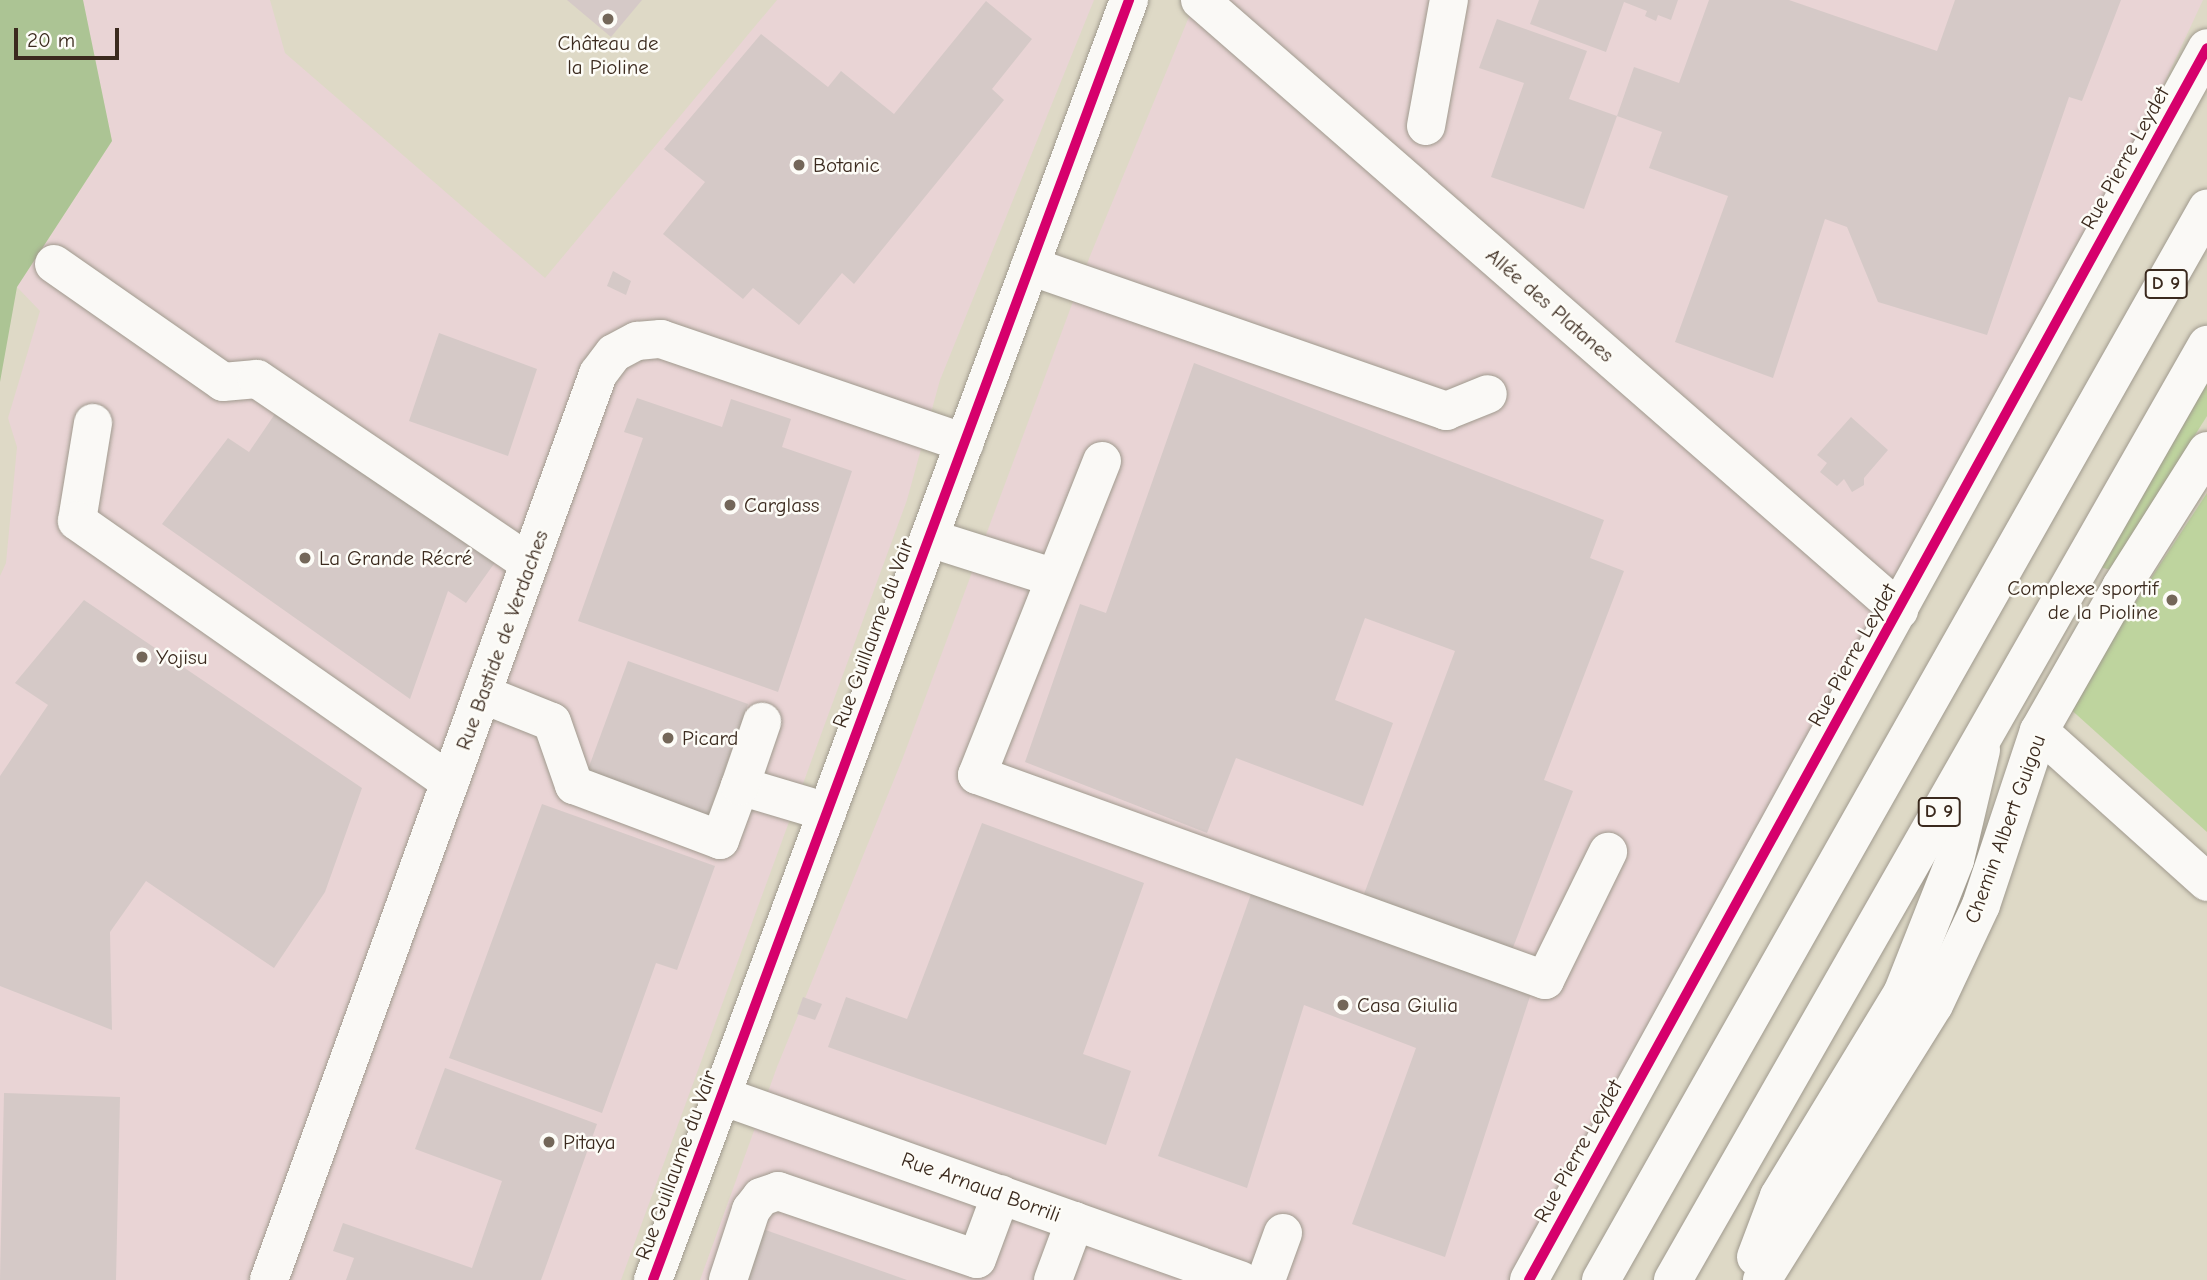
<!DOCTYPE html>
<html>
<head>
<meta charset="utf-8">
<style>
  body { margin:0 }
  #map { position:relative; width:2207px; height:1280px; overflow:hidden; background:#ded9c6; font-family:"Comic Neue",sans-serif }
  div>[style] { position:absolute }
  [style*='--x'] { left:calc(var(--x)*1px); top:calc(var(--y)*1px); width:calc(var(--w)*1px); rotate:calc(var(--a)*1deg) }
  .built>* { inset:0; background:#e9d4d5 }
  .green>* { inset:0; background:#bed49e }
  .forest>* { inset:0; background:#acc494 }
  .building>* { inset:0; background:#d5c9c7 }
  .roads { filter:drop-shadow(0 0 2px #a09a8e) drop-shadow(0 0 2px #a09a8e) }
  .minor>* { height:38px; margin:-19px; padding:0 19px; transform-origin:19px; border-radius:19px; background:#faf9f6 }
  .major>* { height:38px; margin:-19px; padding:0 19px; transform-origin:19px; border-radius:19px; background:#faf9f6 }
  .highway>* { height:38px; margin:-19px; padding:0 19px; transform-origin:19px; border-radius:19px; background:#faf9f6 }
  .cycleway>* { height:10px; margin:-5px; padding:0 5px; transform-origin:5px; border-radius:5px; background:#d6006c }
  .dots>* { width:19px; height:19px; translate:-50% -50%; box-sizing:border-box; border:4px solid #fdfcf7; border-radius:50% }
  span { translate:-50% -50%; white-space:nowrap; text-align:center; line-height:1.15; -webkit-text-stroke:5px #fdfcf7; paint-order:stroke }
  .shield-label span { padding:2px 5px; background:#fdfcf7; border:2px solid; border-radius:5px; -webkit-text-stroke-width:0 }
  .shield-label { font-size:19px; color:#3b2a1e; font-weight:700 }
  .poi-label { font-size:21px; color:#3b2a1e }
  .left { translate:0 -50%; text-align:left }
  .right { translate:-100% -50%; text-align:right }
  .street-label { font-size:21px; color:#3b2a1e }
  .scale { position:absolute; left:14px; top:28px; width:105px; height:32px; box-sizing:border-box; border:4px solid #3b2a1e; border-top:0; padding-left:9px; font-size:21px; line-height:24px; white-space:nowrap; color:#3b2a1e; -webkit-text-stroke:5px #fdfcf7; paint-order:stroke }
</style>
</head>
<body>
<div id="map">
  <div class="built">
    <div style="clip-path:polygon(83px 0,270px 0,285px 53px,545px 278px,777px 0,1094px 0,940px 380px,907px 500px,621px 1280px,0 1280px,0 576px,6px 563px,17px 447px,8px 418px,40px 311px,17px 287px,112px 141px)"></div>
    <div style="clip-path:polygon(1196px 0,2203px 0,2141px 133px,1511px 1280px,700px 1280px,777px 1067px,902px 760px,1090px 256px)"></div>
  </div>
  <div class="green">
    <div style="clip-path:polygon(2207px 382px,2207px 416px,2110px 570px,2101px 567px)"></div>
    <div style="clip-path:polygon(2207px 493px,2207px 832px,2067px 706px)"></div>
  </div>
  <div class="forest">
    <div style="clip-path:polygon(0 0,83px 0,112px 141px,17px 287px,0 382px)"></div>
  </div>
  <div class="building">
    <div style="clip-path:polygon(567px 0,642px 0,611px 37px)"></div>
    <div style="clip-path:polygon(1539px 0,1678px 0,1671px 20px,1658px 15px,1656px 21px,1645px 16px,1647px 11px,1624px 2px,1606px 52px,1530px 24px)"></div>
    <div style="clip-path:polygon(1709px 0,1789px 0,1937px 51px,1955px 0,2121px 0,2082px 101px,2069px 97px,1987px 335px,1878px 302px,1847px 227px,1825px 219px,1773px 378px,1675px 342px,1728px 196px,1649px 168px,1662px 132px,1617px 116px,1584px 209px,1491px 177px,1524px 83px,1479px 68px,1497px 19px,1587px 51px,1569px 99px,1617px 116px,1634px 67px,1679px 83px)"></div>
    <div style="clip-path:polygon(986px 1px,1032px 39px,992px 89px,1004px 100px,854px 284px,842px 273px,799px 325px,753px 288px,743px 299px,663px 234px,705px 182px,664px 149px,761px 34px,828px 87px,841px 71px,894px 114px)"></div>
    <div style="clip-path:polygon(613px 271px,631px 281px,626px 295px,607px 286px)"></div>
    <div style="clip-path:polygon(439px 333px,537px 369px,508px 456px,409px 421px)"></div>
    <div style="clip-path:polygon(1194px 363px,1604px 520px,1590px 558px,1624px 571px,1544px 780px,1573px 791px,1509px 958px,1361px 902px,1455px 651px,1365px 618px,1335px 700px,1393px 723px,1363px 806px,1236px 758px,1207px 833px,1025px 762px,1080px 604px,1106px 613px)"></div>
    <div style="clip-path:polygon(637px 398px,722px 427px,731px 399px,791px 419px,782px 447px,852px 471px,778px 692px,578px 621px,643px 438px,624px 432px)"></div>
    <div style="clip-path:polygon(279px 408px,496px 561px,466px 603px,448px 591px,410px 699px,162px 524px,228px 438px,249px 452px)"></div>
    <div style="clip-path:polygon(1851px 417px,1888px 450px,1864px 478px,1864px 485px,1852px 492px,1844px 479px,1837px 486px,1820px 472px,1827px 463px,1817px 455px)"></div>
    <div style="clip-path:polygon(84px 600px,362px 788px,325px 892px,274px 968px,146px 881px,110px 932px,112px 1030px,0 986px,0 776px,48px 705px,15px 683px)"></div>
    <div style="clip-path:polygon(628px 661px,748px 704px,708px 816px,587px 772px)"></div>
    <div style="clip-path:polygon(542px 804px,715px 866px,677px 970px,656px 963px,602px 1113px,449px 1058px)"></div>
    <div style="clip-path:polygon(982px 823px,1144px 883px,1083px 1054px,1131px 1071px,1106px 1145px,828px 1047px,846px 997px,907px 1019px)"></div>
    <div style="clip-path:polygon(1256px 880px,1534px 984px,1445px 1257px,1352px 1224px,1416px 1048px,1304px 1005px,1247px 1188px,1158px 1156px)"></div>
    <div style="clip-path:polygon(803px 997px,822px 1004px,815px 1020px,797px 1014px)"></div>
    <div style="clip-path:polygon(445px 1068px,597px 1124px,541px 1280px,346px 1280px,354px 1258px,333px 1251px,343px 1223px,472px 1268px,502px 1181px,415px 1149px)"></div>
    <div style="clip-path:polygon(4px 1093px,120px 1097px,116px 1280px,0 1280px)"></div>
    <div style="clip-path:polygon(760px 1228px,907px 1280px,743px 1280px)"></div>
  </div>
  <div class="roads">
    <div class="minor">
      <div style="--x:1200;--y:0;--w:928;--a:41.11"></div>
      <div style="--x:1426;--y:126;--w:128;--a:-79.7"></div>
      <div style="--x:54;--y:264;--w:206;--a:34.9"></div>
      <div style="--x:223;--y:382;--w:34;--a:-5"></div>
      <div style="--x:257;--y:379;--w:328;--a:34.1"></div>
      <div style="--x:1030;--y:266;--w:441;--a:19.2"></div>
      <div style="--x:1446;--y:411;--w:45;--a:-22"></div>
      <div style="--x:93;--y:423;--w:99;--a:99.3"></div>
      <div style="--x:77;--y:521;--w:455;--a:35"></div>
      <div style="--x:1102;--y:461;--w:338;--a:111.7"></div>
      <div style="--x:977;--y:775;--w:604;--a:19.85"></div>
      <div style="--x:1545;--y:980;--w:143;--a:-63.8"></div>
      <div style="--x:929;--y:538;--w:132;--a:17.6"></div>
      <div style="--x:482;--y:694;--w:75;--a:21.8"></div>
      <div style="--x:552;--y:722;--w:67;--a:70.8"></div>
      <div style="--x:574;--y:785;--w:156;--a:20.6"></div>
      <div style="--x:720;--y:840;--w:58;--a:-69.7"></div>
      <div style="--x:740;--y:786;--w:91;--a:16.6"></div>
      <div style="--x:2039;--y:731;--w:226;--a:41.9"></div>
      <div style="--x:740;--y:786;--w:68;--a:-71"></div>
      <div style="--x:722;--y:1096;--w:550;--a:19.56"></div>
      <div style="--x:1756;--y:1257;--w:65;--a:-69.3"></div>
      <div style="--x:1779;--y:1196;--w:237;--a:-58.7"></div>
      <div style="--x:1902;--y:994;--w:144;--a:-68.4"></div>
      <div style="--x:1955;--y:860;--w:113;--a:-76.7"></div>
      <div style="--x:269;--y:1280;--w:964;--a:-70.04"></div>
      <div style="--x:598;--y:374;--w:26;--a:-53"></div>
      <div style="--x:614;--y:353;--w:26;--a:-28"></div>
      <div style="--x:637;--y:341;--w:24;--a:-5"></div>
      <div style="--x:661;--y:339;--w:321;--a:18.9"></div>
      <div style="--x:728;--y:1280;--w:74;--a:-71.8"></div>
      <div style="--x:751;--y:1210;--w:16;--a:-52"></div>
      <div style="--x:761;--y:1197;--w:18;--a:-19"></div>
      <div style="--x:778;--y:1191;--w:210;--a:18.9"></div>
      <div style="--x:977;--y:1259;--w:69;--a:-69.7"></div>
      <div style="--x:1053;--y:1280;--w:63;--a:-69.6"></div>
      <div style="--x:1266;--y:1280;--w:50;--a:-70.1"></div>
      <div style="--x:1529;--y:1280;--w:1406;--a:-61.17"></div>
      <div style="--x:1762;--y:1280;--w:324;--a:-58"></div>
      <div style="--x:1934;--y:1005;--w:110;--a:-64.8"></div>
      <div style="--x:1981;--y:905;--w:183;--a:-71.6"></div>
      <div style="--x:2039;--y:731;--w:166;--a:-60.3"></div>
      <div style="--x:2121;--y:587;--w:161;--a:-57.7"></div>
    </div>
    <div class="major">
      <div style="--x:653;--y:1280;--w:1366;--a:-69.6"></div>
    </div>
    <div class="highway">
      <div style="--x:1601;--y:1280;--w:1231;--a:-60.5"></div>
      <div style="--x:1673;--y:1280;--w:1077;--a:-60.27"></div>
    </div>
  </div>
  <div class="cycleway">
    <div style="--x:653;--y:1280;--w:1366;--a:-69.6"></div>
    <div style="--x:1529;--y:1280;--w:1406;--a:-61.17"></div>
  </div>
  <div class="dots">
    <div style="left:608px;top:19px;background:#746759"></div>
    <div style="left:799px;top:165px;background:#746759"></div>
    <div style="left:730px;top:505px;background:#746759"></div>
    <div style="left:305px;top:558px;background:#746759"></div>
    <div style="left:2172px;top:600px;background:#746759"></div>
    <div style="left:142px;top:657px;background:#746759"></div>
    <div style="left:668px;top:738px;background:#746759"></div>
    <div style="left:1343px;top:1005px;background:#746759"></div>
    <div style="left:549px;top:1142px;background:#746759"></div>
  </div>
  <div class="shield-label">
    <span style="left:2166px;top:284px">D 9</span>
    <span style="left:1939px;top:812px">D 9</span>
  </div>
  <div class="poi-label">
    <span style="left:608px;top:55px">Château de<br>la Pioline</span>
    <span class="left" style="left:813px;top:165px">Botanic</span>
    <span class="left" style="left:744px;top:505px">Carglass</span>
    <span class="left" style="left:319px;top:558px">La Grande Récré</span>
    <span class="right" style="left:2158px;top:600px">Complexe sportif<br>de la Pioline</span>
    <span class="left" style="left:156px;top:657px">Yojisu</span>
    <span class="left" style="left:682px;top:738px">Picard</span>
    <span class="left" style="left:1357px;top:1005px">Casa Giulia</span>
    <span class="left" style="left:563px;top:1142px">Pitaya</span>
  </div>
  <div class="street-label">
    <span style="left:2125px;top:158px;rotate:-61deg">Rue Pierre Leydet</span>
    <span style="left:1550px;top:305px;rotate:41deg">Allée des Platanes</span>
    <span style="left:873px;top:633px;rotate:-70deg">Rue Guillaume du Vair</span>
    <span style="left:502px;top:640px;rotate:-70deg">Rue Bastide de Verdaches</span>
    <span style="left:1852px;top:655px;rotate:-61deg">Rue Pierre Leydet</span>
    <span style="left:2005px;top:829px;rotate:-70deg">Chemin Albert Guigou</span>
    <span style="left:1578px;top:1151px;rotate:-61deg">Rue Pierre Leydet</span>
    <span style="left:676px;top:1165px;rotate:-70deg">Rue Guillaume du Vair</span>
    <span style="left:981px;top:1187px;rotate:20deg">Rue Arnaud Borrili</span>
  </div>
  <div class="scale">20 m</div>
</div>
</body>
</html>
